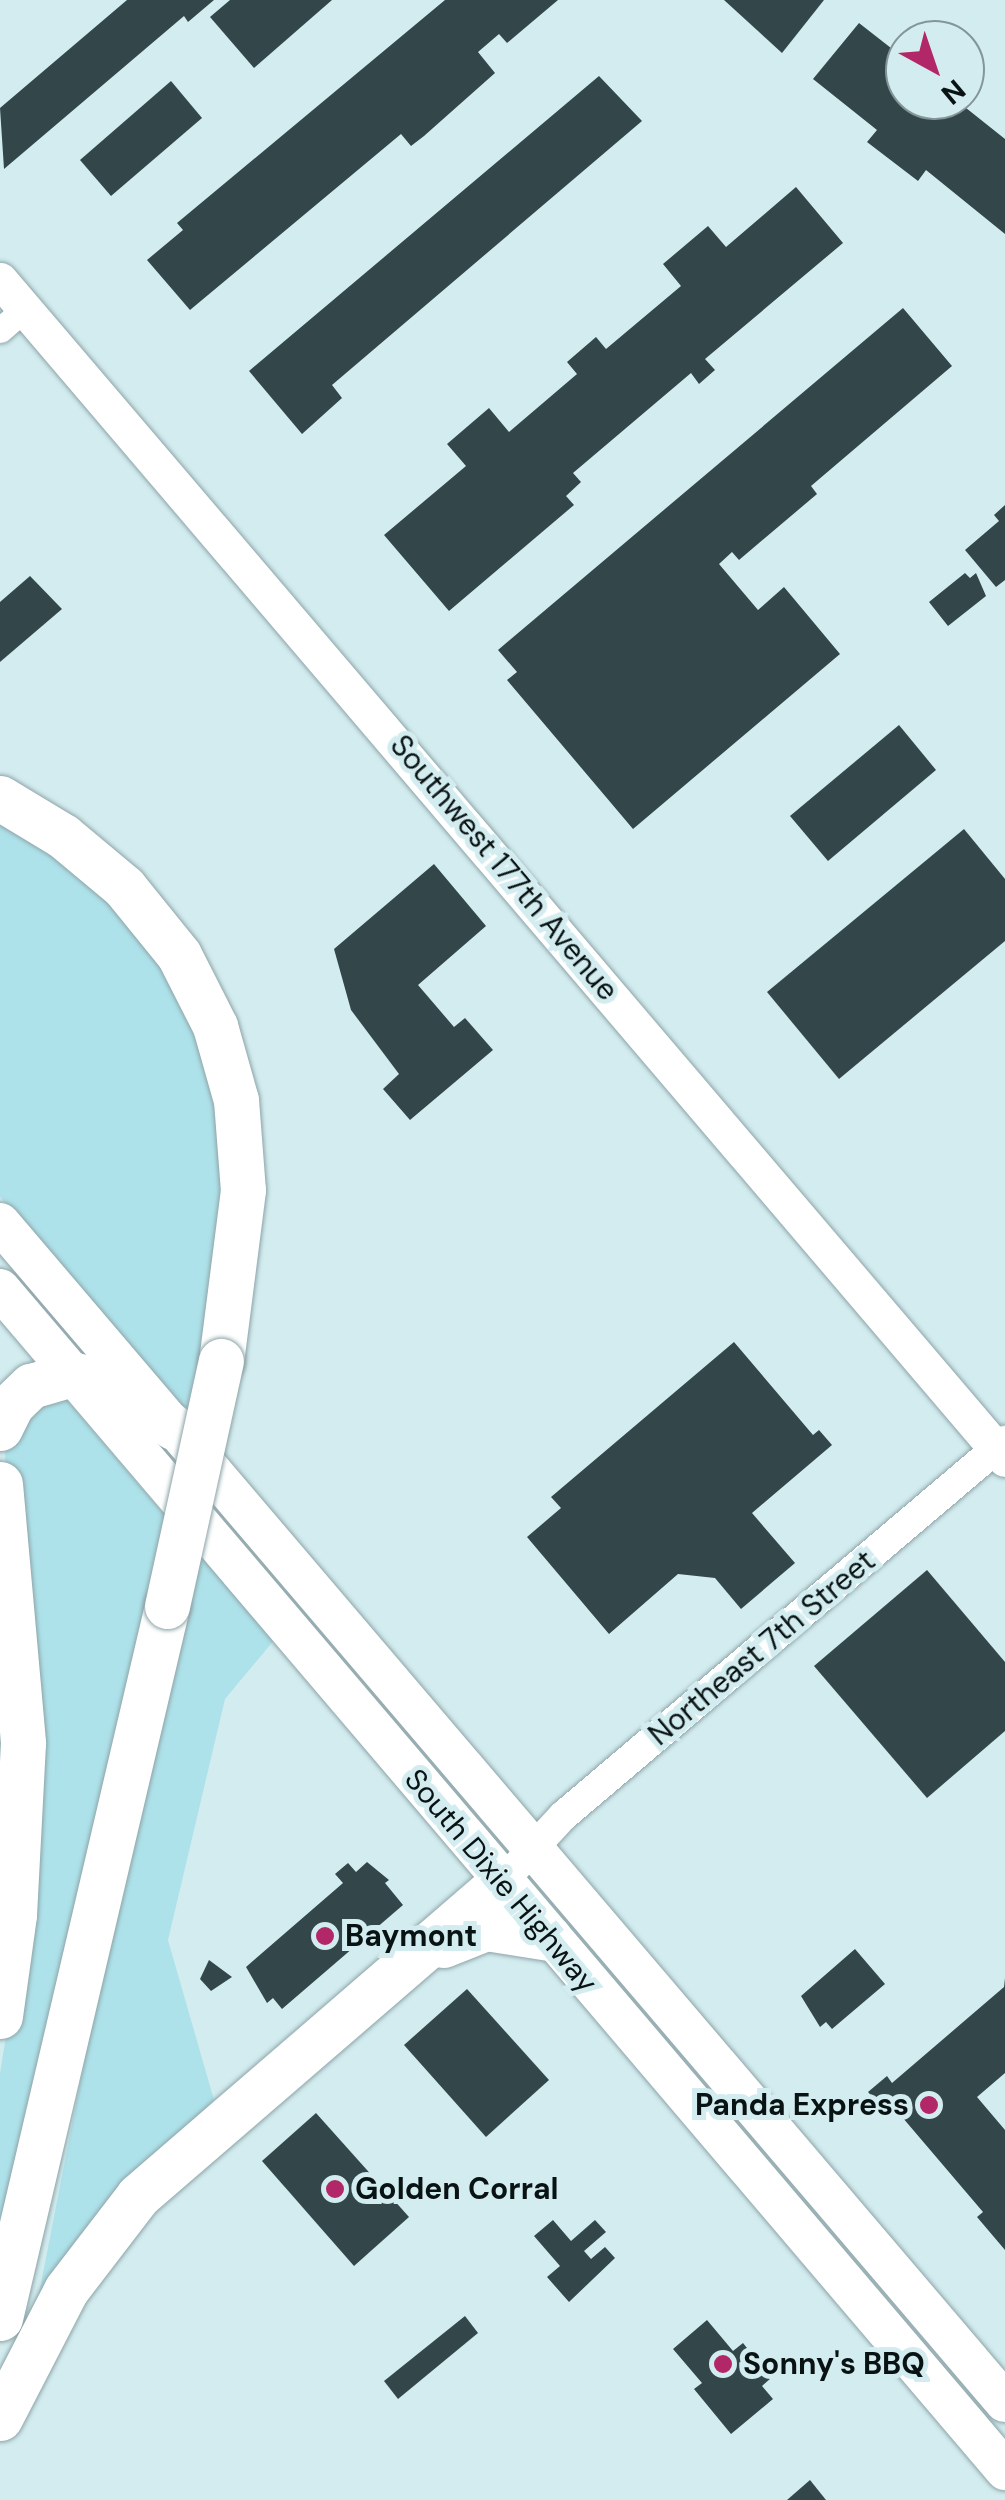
<!DOCTYPE html>
<html>
<head>
<meta charset="utf-8">
<style>
  body { margin:0 }
  #map { position:relative; width:1005px; height:2500px; overflow:hidden; background:#d3ecef; font-family:"DM Sans",sans-serif }
  div>[style] { position:absolute }
  [style*='--x'] { left:calc(var(--x)*1px); top:calc(var(--y)*1px); width:calc(var(--w)*1px); rotate:calc(var(--a)*1deg) }
  .green>* { inset:0; background:#aee2ea }
  .building>* { inset:0; background:#33474a }
  .roads { filter:drop-shadow(0 0 2px #8da4a8) drop-shadow(0 0 2px #8da4a8) }
  .minor>* { height:25px; margin:-12.5px; padding:0 12.5px; transform-origin:12.5px; border-radius:12.5px; background:#fff }
  .tertiary>* { height:30px; margin:-15px; padding:0 15px; transform-origin:15px; border-radius:15px; background:#fff }
  .secondary>* { height:35px; margin:-17.5px; padding:0 17.5px; transform-origin:17.5px; border-radius:17.5px; background:#fff }
  .trunk>* { height:40px; margin:-20px; padding:0 20px; transform-origin:20px; border-radius:20px; background:#fff }
  .motorway>* { height:45px; margin:-22.5px; padding:0 22.5px; transform-origin:22.5px; border-radius:22.5px; background:#fff }
  .bridges { filter:drop-shadow(0 0 2px #8da4a8) drop-shadow(0 0 2px #8da4a8) }
  .motorway-bridge>* { height:45px; margin:-22.5px; padding:0 22.5px; transform-origin:22.5px; border-radius:22.5px; background:#fff }
  .dots>* { width:28px; height:28px; translate:-50% -50%; box-sizing:border-box; border:5px solid #d3ecef; border-radius:50% }
  span { translate:-50% -50%; white-space:nowrap; text-align:center; line-height:1.15; -webkit-text-stroke:10px #d3ecef; paint-order:stroke }
  .street-label { font-size:30px; color:#0a1314 }
  .poi-label { font-size:30px; color:#0a1314; font-weight:700 }
  .left { translate:0 -50%; text-align:left }
  .right { translate:-100% -50%; text-align:right }
  .north { position:absolute; left:885px; top:20px; width:100px; height:100px; box-sizing:border-box; background:#d3ecef; border:2px solid #839597; border-radius:50%; rotate:140deg; font-size:28px; font-weight:700; line-height:40px; text-align:center; color:#0a1314 }
  .north::after { content:''; display:block; margin:auto; width:35px; height:45px; background:#b12767; clip-path:polygon(50% 0,100% 100%,50% 72%,0 100%) }
</style>
</head>
<body>
<div id="map">
  <div class="green">
    <div style="clip-path:polygon(0 809px,44px 833px,177px 975px,229px 1156px,193px 1419px,0 1197px)"></div>
    <div style="clip-path:polygon(54px 1385px,169px 1520px,0 2245px,0 2073px,10px 2012px,5px 1442px)"></div>
    <div style="clip-path:polygon(198px 1551px,275px 1639px,225px 1699px,168px 1940px,214px 2100px,130px 2179px,36px 2309px,88px 2042px)"></div>
  </div>
  <div class="building">
    <div style="clip-path:polygon(127px 0,214px 0,188px 22px,184px 16px,4px 169px,0 108px)"></div>
    <div style="clip-path:polygon(230px 0,332px 0,254px 68px,210px 17px)"></div>
    <div style="clip-path:polygon(445px 0,558px 0,507px 43px,499px 34px,478px 52px,495px 73px,424px 136px,411px 146px,401px 134px,190px 310px,147px 260px,183px 230px,177px 223px)"></div>
    <div style="clip-path:polygon(724px 0,824px 0,782px 53px)"></div>
    <div style="clip-path:polygon(859px 23px,905px 59px,905px 100px,956px 100px,1005px 139px,1005px 234px,926px 170px,918px 181px,867px 142px,877px 130px,813px 79px)"></div>
    <div style="clip-path:polygon(599px 76px,642px 121px,332px 385px,342px 398px,302px 434px,249px 371px)"></div>
    <div style="clip-path:polygon(171px 81px,202px 118px,111px 196px,80px 160px)"></div>
    <div style="clip-path:polygon(796px 187px,843px 243px,705px 359px,715px 370px,699px 384px,691px 373px,573px 473px,581px 482px,566px 496px,574px 505px,449px 611px,384px 535px,466px 466px,447px 444px,489px 408px,509px 432px,577px 374px,567px 362px,596px 337px,606px 349px,681px 286px,663px 264px,708px 226px,726px 247px)"></div>
    <div style="clip-path:polygon(903px 308px,952px 366px,811px 486px,817px 494px,739px 560px,732px 552px,719px 564px,758px 610px,784px 587px,840px 654px,633px 829px,507px 680px,517px 672px,498px 650px)"></div>
    <div style="clip-path:polygon(1005px 505px,1005px 580px,996px 587px,965px 550px,999px 521px,994px 515px)"></div>
    <div style="clip-path:polygon(965px 573px,970px 578px,976px 573px,986px 596px,948px 626px,929px 602px)"></div>
    <div style="clip-path:polygon(30px 576px,62px 609px,0 662px,0 602px)"></div>
    <div style="clip-path:polygon(899px 725px,936px 770px,828px 861px,790px 816px)"></div>
    <div style="clip-path:polygon(964px 829px,1005px 879px,1005px 941px,839px 1079px,767px 992px)"></div>
    <div style="clip-path:polygon(434px 864px,486px 926px,418px 985px,454px 1027px,465px 1018px,493px 1050px,410px 1120px,383px 1089px,399px 1074px,351px 1010px,334px 949px)"></div>
    <div style="clip-path:polygon(734px 1342px,813px 1435px,819px 1430px,832px 1445px,752px 1513px,795px 1563px,741px 1609px,715px 1578px,678px 1574px,609px 1634px,527px 1537px,561px 1508px,551px 1497px)"></div>
    <div style="clip-path:polygon(927px 1570px,1005px 1662px,1005px 1731px,927px 1798px,814px 1666px)"></div>
    <div style="clip-path:polygon(367px 1862px,389px 1880px,385px 1883px,403px 1905px,282px 2009px,273px 1998px,267px 2003px,246px 1967px,343px 1883px,335px 1874px,348px 1863px,356px 1872px)"></div>
    <div style="clip-path:polygon(855px 1949px,885px 1984px,832px 2029px,826px 2022px,820px 2027px,801px 1996px)"></div>
    <div style="clip-path:polygon(209px 1960px,232px 1977px,211px 1991px,200px 1979px)"></div>
    <div style="clip-path:polygon(1005px 1978px,1005px 2073px,977px 2097px,1005px 2130px,1005px 2250px,977px 2217px,983px 2212px,891px 2104px,884px 2110px,868px 2092px,887px 2076px,892px 2083px,1004px 1987px)"></div>
    <div style="clip-path:polygon(467px 1989px,549px 2080px,486px 2137px,404px 2045px)"></div>
    <div style="clip-path:polygon(316px 2113px,409px 2217px,354px 2266px,262px 2161px)"></div>
    <div style="clip-path:polygon(553px 2220px,571px 2241px,595px 2220px,606px 2232px,584px 2251px,591px 2259px,605px 2247px,615px 2258px,569px 2302px,547px 2277px,560px 2266px,534px 2236px)"></div>
    <div style="clip-path:polygon(465px 2316px,478px 2333px,398px 2399px,384px 2381px)"></div>
    <div style="clip-path:polygon(707px 2320px,733px 2351px,743px 2343px,771px 2378px,762px 2386px,773px 2399px,731px 2434px,694px 2389px,702px 2383px,673px 2349px)"></div>
    <div style="clip-path:polygon(810px 2480px,826px 2500px,787px 2500px)"></div>
  </div>
  <div class="roads">
    <div class="minor">
      <div style="--x:0;--y:330;--w:32;--a:-41"></div>
    </div>
    <div class="tertiary">
      <div style="--x:502;--y:1882;--w:90;--a:-47.3"></div>
      <div style="--x:563;--y:1816;--w:580;--a:-40.31"></div>
    </div>
    <div class="secondary">
      <div style="--x:0;--y:280;--w:1549;--a:49.56"></div>
    </div>
    <div class="trunk">
      <div style="--x:0;--y:1223;--w:1549;--a:49.56"></div>
      <div style="--x:0;--y:1289;--w:1551;--a:49.6"></div>
    </div>
    <div class="motorway">
      <div style="--x:0;--y:798;--w:74;--a:31.1"></div>
      <div style="--x:63;--y:836;--w:80;--a:39.9"></div>
      <div style="--x:124;--y:887;--w:87;--a:51"></div>
      <div style="--x:179;--y:955;--w:80;--a:63.1"></div>
      <div style="--x:215;--y:1026;--w:77;--a:74.2"></div>
      <div style="--x:236;--y:1100;--w:90;--a:85.6"></div>
      <div style="--x:243;--y:1190;--w:172;--a:97.3"></div>
      <div style="--x:0;--y:1428;--w:25;--a:-64"></div>
      <div style="--x:11;--y:1405;--w:28;--a:-44"></div>
      <div style="--x:31;--y:1386;--w:43;--a:-16.3"></div>
      <div style="--x:72;--y:1374;--w:45;--a:14"></div>
      <div style="--x:116;--y:1385;--w:71;--a:36.4"></div>
      <div style="--x:0;--y:1484;--w:260;--a:84.9"></div>
      <div style="--x:23;--y:1743;--w:172;--a:93"></div>
      <div style="--x:14;--y:1915;--w:102;--a:97.9"></div>
      <div style="--x:443;--y:1945;--w:46;--a:-21.6"></div>
      <div style="--x:486;--y:1928;--w:64;--a:9"></div>
      <div style="--x:0;--y:2318;--w:731;--a:-76.8"></div>
      <div style="--x:0;--y:2418;--w:144;--a:-62.7"></div>
      <div style="--x:66;--y:2290;--w:118;--a:-52.5"></div>
      <div style="--x:138;--y:2196;--w:481;--a:-40.8"></div>
    </div>
  </div>
  <div class="bridges">
    <div class="motorway-bridge">
      <div style="--x:167;--y:1606;--w:251;--a:-77.6"></div>
    </div>
  </div>
  <div class="dots">
    <div style="left:325px;top:1936px;background:#b12767"></div>
    <div style="left:929px;top:2105px;background:#b12767"></div>
    <div style="left:335px;top:2189px;background:#b12767"></div>
    <div style="left:723px;top:2364px;background:#b12767"></div>
  </div>
  <div class="street-label">
    <span style="left:504px;top:868px;rotate:50deg">Southwest 177th Avenue</span>
    <span style="left:762px;top:1648px;rotate:-40deg">Northeast 7th Street</span>
    <span style="left:501px;top:1881px;rotate:50deg">South Dixie Highway</span>
  </div>
  <div class="poi-label">
    <span class="left" style="left:345px;top:1936px">Baymont</span>
    <span class="right" style="left:909px;top:2105px">Panda Express</span>
    <span class="left" style="left:355px;top:2189px">Golden Corral</span>
    <span class="left" style="left:743px;top:2364px">Sonny's BBQ</span>
  </div>
  <div class="north">N</div>
</div>
</body>
</html>
